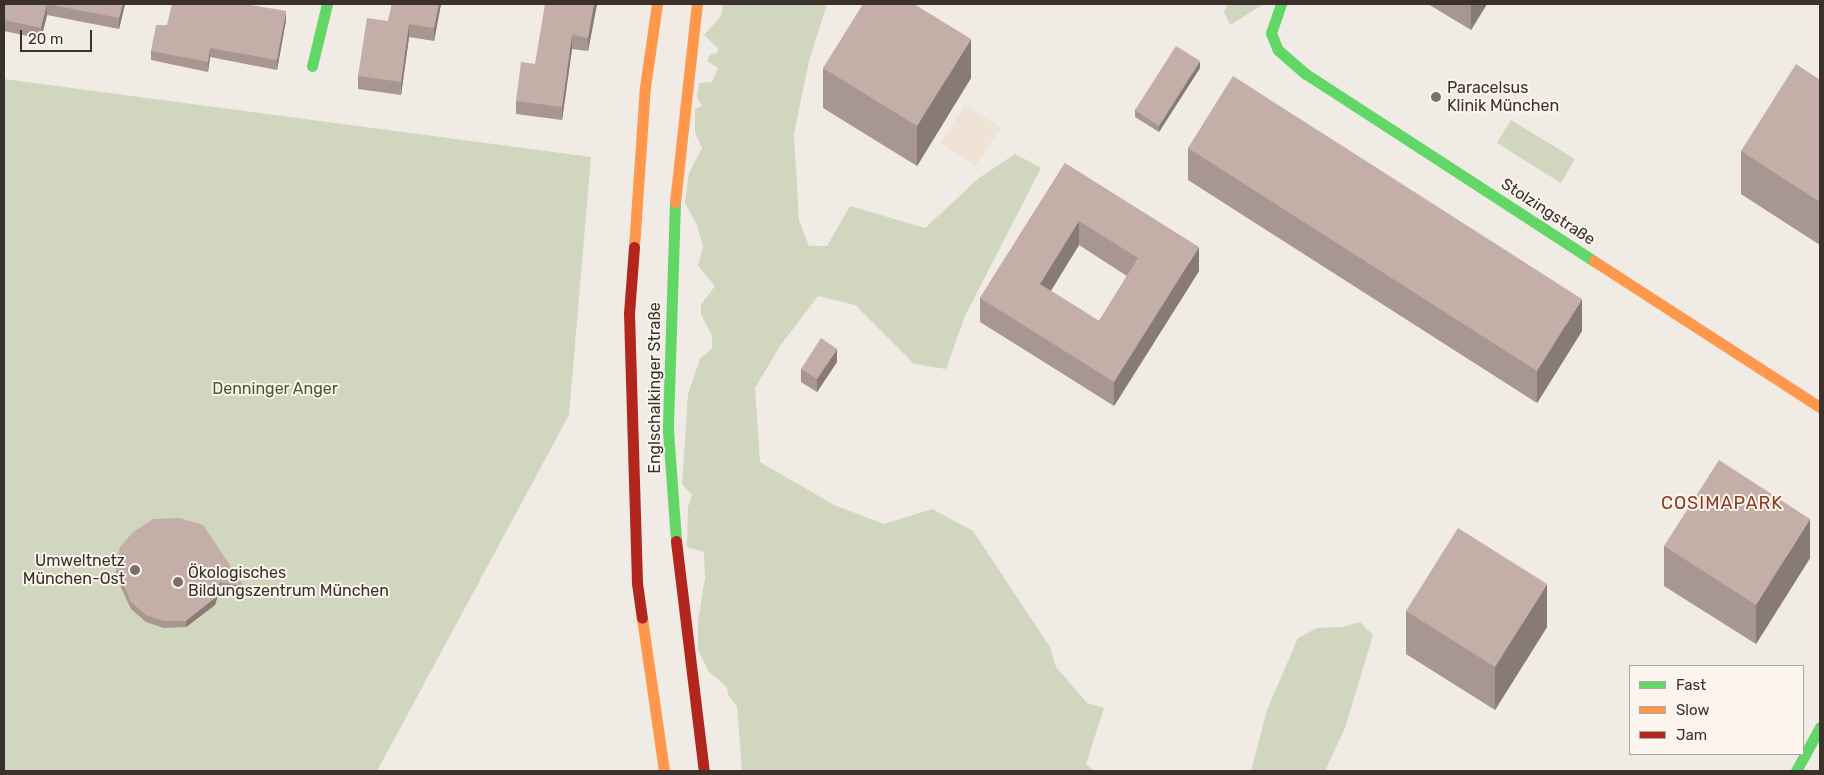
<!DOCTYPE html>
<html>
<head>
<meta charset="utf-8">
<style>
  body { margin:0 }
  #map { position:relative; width:1824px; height:775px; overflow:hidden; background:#f0ebe5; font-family:Rubik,sans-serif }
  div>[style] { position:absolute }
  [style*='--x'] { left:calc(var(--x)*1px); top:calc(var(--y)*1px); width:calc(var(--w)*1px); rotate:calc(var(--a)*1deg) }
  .green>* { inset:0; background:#d1d6bf }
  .plaza>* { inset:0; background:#eee3d5 }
  .fast>* { height:11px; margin:-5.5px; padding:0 5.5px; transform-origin:5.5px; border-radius:5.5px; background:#63d668 }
  .slow>* { height:11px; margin:-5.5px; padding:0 5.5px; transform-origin:5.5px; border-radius:5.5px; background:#ff974d }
  .jam>* { height:11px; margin:-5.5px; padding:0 5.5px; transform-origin:5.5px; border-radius:5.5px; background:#b3261e }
  .wall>* { inset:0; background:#a89690 }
  .shaded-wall>* { inset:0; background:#887a75 }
  .building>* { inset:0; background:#c3afa7 }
  .dots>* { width:14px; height:14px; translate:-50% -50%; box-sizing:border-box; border:2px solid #fbf5ee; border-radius:50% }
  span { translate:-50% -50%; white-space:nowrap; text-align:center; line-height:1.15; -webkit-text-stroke:4px #fbf5ee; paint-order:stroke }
  .poi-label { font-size:16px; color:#3b302b }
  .left { translate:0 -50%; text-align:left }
  .right { translate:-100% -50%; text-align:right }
  .street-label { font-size:16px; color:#3b302b }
  .park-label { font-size:16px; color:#4a5a2e }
  .neighbourhood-label { font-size:18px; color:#8c3b22; letter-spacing:1px }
  .frame { position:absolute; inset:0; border:5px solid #3b302b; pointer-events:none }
  .legend { position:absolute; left:1629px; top:665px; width:175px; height:90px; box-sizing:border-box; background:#fbf5ee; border:1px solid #aea6a0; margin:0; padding:6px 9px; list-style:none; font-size:15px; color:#3b302b }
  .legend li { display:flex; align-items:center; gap:10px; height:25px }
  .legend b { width:25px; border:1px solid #aea6a0 }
  .scale { position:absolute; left:20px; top:30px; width:72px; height:22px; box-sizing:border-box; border:2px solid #3b302b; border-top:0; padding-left:6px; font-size:15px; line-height:18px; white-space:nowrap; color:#3b302b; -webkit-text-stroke:4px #fbf5ee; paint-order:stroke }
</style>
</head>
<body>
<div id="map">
  <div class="green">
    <div style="clip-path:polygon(723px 4px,827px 4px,809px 61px,794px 134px,799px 220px,809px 246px,827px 246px,850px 206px,925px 228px,979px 178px,1015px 154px,1041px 168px,965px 316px,946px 369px,914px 364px,855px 305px,818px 296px,780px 346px,755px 388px,760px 462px,834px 505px,884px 524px,932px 509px,973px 531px,1050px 647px,1056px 667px,1087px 703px,1104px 708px,1086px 764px,1094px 771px,742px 771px,737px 706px,728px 695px,727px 687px,709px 672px,698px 650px,698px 621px,705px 578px,704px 552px,687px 547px,688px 507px,692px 495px,682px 484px,688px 394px,700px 359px,712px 348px,712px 336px,701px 314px,701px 305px,715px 286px,698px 266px,703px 246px,696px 223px,685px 203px,689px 173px,702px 148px,695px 133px,695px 109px,702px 106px,697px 98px,699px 83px,712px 82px,718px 68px,707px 61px,710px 55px,717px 53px,718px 48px,704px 35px,721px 16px)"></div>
    <div style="clip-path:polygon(1228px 4px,1264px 4px,1230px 25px,1224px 12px)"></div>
    <div style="clip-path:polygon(4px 79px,591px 157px,569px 415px,377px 771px,4px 771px)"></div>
    <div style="clip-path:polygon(1511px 120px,1575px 159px,1561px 183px,1497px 143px)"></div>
    <div style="clip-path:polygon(1360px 622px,1373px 635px,1345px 728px,1325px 771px,1251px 771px,1267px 710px,1298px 638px,1317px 628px,1342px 627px)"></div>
  </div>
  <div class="plaza">
    <div style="clip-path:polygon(965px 105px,1001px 128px,975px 166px,940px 143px)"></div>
  </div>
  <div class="fast">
    <div style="--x:1281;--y:4;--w:31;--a:109"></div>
    <div style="--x:1271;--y:33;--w:18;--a:68"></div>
    <div style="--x:1278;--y:50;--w:37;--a:41"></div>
    <div style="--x:1306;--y:74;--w:343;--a:33"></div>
    <div style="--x:312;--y:66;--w:64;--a:-76.4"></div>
    <div style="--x:675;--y:202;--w:229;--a:91.8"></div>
    <div style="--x:668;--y:431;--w:110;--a:85.8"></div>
    <div style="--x:1796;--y:771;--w:50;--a:-61.4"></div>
  </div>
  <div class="slow">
    <div style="--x:675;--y:202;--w:199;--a:-83.7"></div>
    <div style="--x:634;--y:247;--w:160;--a:-86.1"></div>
    <div style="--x:645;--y:87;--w:84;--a:-81.8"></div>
    <div style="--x:1594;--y:261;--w:269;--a:32.9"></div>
    <div style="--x:642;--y:618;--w:155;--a:81.8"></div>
  </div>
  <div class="jam">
    <div style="--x:634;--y:247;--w:66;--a:94.3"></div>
    <div style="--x:629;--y:313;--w:270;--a:88.3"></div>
    <div style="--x:637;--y:583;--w:35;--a:82"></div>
    <div style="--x:676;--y:541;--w:232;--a:83.1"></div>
  </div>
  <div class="wall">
    <div style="clip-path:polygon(4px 4px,125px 4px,119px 29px,47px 15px,41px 39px,4px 31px)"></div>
    <div style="clip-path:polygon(392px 4px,441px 4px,434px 41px,409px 37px,401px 95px,358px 89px,358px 76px,388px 21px)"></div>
    <div style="clip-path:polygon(597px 4px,588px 51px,572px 49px,562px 120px,516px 114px,516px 101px,535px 64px)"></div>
    <div style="clip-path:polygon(1428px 4px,1487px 4px,1471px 30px)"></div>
    <div style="clip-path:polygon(286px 20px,277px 70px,210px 57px,208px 72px,151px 60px,151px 51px)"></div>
    <div style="clip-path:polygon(823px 68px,971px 78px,917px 166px,823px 108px)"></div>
    <div style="clip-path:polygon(1200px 68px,1159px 132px,1135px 117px,1135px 110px)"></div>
    <div style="clip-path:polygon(1820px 80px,1820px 245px,1741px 194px,1741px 151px)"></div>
    <div style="clip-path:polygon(1188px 148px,1582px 331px,1537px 403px,1188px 180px)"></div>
    <div style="clip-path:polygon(evenodd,1065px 163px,1199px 271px,1114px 406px,980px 322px,980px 298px,1065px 163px,1079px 245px,1127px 276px,1099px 321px,1051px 291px,1079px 245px)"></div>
    <div style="clip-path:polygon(837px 362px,817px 392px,801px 382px,801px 369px)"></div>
    <div style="clip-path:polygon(1664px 546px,1810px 558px,1756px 644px,1664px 586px)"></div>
    <div style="clip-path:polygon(120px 547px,244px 586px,244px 592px,220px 588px,215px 605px,186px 627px,164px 628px,146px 622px,131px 609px,116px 576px,116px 569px)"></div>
    <div style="clip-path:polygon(1406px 611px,1547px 627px,1495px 710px,1406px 654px)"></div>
  </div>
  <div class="shaded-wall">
    <div style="clip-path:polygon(47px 4px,47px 15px,41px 39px,41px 28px)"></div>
    <div style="clip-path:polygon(123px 4px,125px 4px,119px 29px,119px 18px)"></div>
    <div style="clip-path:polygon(439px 4px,441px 4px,434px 41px,434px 28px)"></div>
    <div style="clip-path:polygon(594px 4px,597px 4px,588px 51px,588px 38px)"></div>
    <div style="clip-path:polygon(1471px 4px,1487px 4px,1471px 30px)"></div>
    <div style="clip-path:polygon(286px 11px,286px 20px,277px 70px,277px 60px)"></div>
    <div style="clip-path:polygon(409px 24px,409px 37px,401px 95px,401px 82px)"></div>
    <div style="clip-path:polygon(572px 35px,572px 49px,562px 120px,562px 107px)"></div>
    <div style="clip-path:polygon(971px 39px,971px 78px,917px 166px,917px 126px)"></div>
    <div style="clip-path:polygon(210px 48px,210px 57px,208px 72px,208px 62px)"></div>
    <div style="clip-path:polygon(1200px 61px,1200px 68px,1159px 132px,1159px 126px)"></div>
    <div style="clip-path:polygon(1079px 221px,1079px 245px,1040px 308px,1040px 284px)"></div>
    <div style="clip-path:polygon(1199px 247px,1199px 271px,1114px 406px,1114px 382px)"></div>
    <div style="clip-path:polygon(1582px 299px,1582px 331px,1537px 403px,1537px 371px)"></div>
    <div style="clip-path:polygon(837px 349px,837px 362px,817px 392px,817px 379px)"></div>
    <div style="clip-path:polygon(1810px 519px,1810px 558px,1756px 644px,1756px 605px)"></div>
    <div style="clip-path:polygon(220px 582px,220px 588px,215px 605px,186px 627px,186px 621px)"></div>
    <div style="clip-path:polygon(1547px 584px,1547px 627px,1495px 710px,1495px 667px)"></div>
  </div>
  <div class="building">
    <div style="clip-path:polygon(4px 4px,123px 4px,119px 18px,47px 4px,41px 28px,4px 20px)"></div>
    <div style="clip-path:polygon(172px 4px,245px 4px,286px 11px,277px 60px,210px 48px,208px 62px,151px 51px,156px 25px,167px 25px)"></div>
    <div style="clip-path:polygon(392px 4px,439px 4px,434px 28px,409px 24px,401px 82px,358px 76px,367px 18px,388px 21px)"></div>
    <div style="clip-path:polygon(545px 4px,594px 4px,588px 38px,572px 35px,562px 107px,516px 101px,521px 62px,535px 64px)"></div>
    <div style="clip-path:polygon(863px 4px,914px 4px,971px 39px,917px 126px,823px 68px)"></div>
    <div style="clip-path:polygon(1176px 46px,1200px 61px,1159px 126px,1135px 110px)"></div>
    <div style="clip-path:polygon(1796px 64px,1820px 80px,1820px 202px,1741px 151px)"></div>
    <div style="clip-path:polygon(1233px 76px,1582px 299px,1537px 371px,1188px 148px)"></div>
    <div style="clip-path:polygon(evenodd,1065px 163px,1199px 247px,1114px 382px,980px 298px,1065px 163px,1079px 221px,1138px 258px,1099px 321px,1040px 284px,1079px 221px)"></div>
    <div style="clip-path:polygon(821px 338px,837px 349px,817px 379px,801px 369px)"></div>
    <div style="clip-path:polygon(1719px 460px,1810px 519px,1756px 605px,1664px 546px)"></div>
    <div style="clip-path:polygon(180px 518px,203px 525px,244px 586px,220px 582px,215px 598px,186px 621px,164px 621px,146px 615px,131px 602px,116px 569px,120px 547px,133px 532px,153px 519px)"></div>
    <div style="clip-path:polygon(1458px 528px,1547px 584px,1495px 667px,1406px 611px)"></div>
  </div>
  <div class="dots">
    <div style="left:1436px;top:97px;background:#7a716c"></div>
    <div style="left:135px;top:570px;background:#7a716c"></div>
    <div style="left:178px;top:582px;background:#7a716c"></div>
  </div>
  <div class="poi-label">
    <span class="left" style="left:1447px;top:97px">Paracelsus<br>Klinik München</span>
    <span class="right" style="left:125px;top:570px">Umweltnetz<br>München-Ost</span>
    <span class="left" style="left:188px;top:582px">Ökologisches<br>Bildungszentrum München</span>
  </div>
  <div class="street-label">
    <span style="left:1548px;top:212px;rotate:33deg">Stolzingstraße</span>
    <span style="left:655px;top:388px;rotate:-90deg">Englschalkinger Straße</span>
  </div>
  <div class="park-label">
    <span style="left:275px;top:389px">Denninger Anger</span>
  </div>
  <div class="neighbourhood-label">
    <span style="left:1722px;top:503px">COSIMAPARK</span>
  </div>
  <div class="frame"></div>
  <ul class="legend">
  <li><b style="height:6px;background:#63d668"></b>Fast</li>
  <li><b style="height:6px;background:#ff974d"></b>Slow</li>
  <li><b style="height:6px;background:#b3261e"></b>Jam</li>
  </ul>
  <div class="scale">20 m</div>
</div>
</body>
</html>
